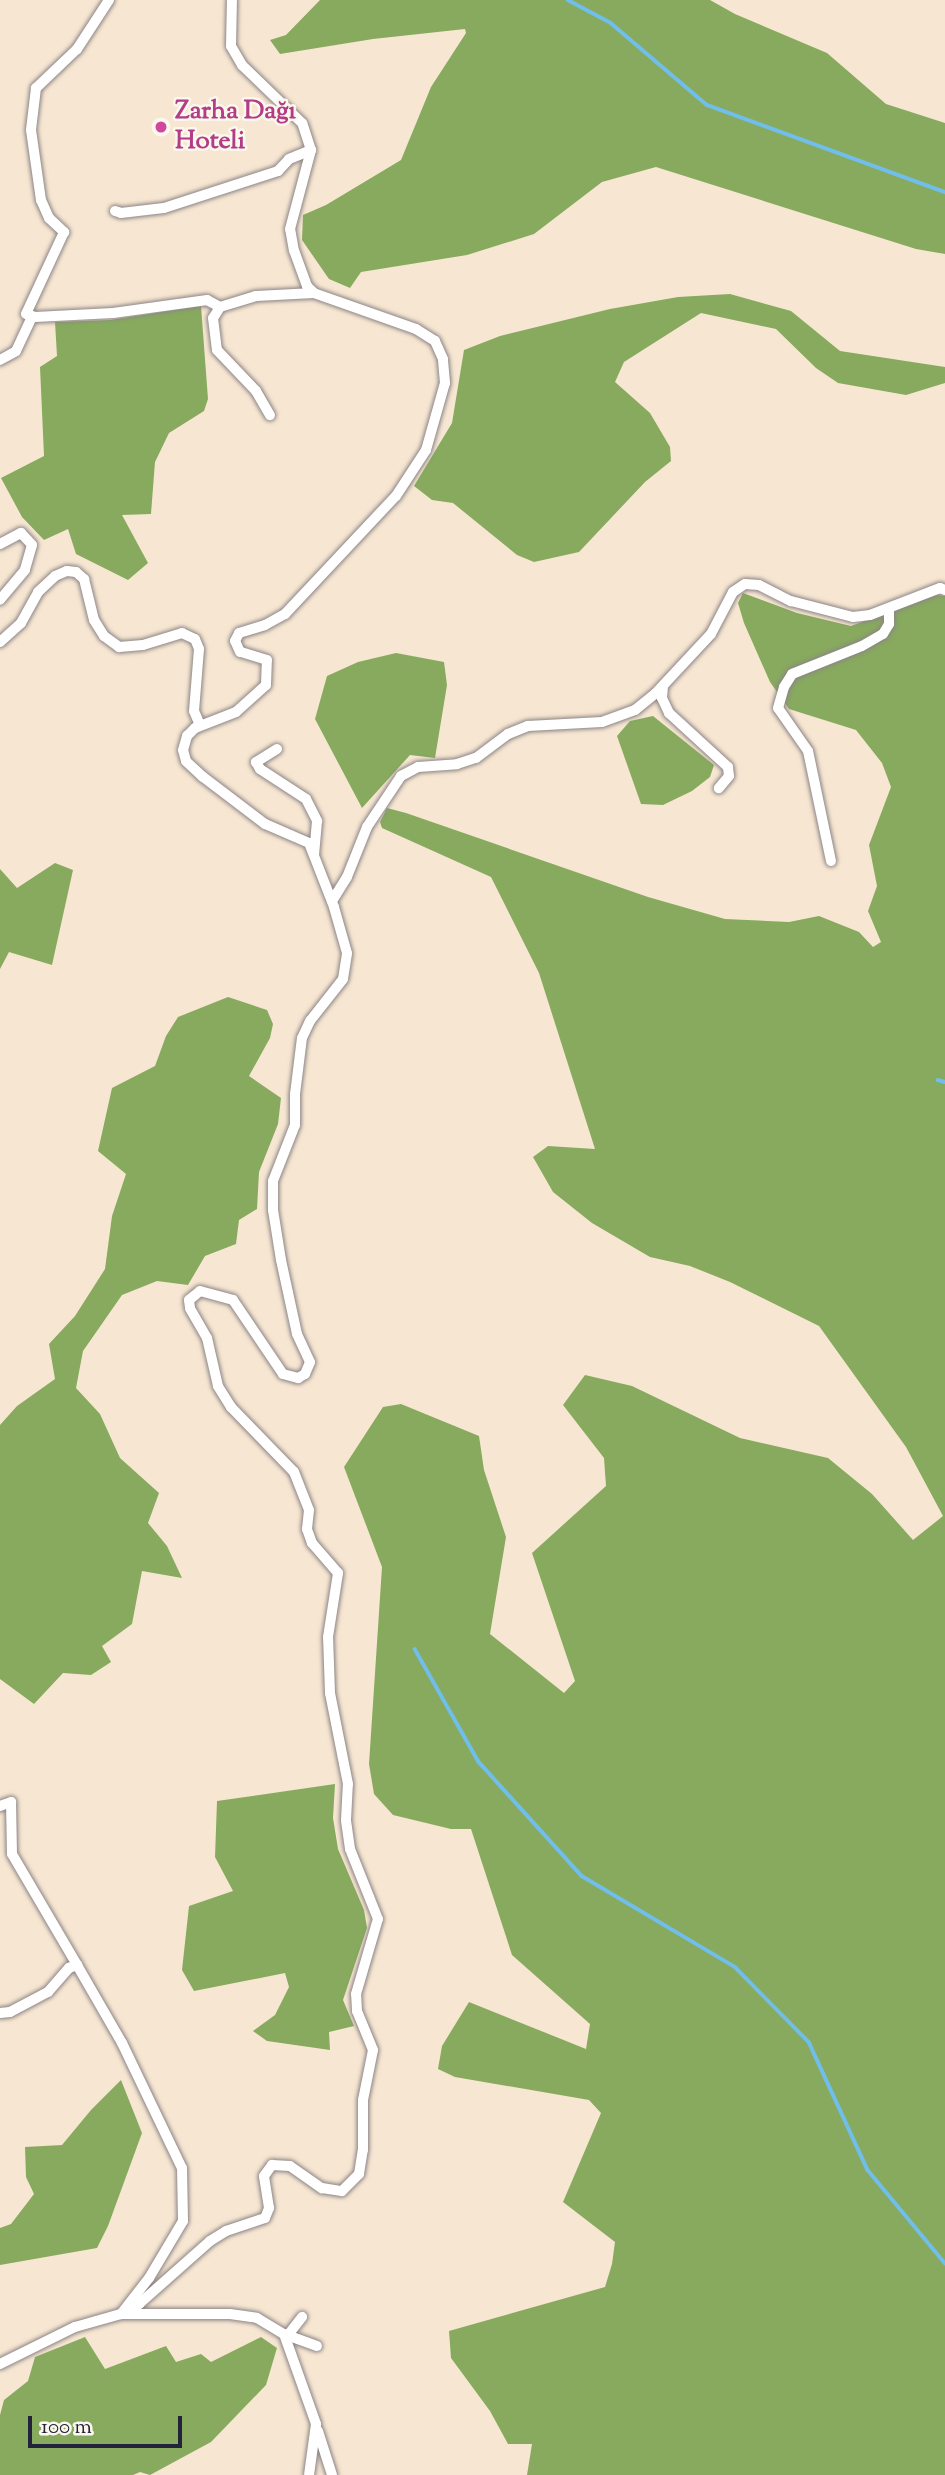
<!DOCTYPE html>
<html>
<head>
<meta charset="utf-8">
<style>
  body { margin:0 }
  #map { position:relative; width:945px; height:2475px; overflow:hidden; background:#f7e7d2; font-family:"Sorts Mill Goudy",serif }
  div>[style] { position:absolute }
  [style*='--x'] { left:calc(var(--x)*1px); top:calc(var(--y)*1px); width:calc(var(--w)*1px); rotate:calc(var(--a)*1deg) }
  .forest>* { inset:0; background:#87aa5e }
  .stream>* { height:3.5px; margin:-1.75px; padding:0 1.75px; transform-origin:1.75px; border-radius:1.75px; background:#71beeb }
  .roads { filter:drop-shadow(0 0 2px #8c8486) drop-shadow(0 0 2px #8c8486) }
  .minor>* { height:10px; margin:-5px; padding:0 5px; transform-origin:5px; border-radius:5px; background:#fff }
  .dots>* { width:19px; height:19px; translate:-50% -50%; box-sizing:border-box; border:4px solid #fbf7ec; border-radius:50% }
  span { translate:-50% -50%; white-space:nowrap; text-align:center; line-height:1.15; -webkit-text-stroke:5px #fbf7ec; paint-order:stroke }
  .hotel-label { font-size:26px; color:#b23c85; font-weight:700 }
  .left { translate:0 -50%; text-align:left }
  .scale { position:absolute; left:28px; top:2416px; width:154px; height:32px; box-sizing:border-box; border:4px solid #22223b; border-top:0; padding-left:9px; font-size:21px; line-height:24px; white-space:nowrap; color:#22223b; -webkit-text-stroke:5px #fbf7ec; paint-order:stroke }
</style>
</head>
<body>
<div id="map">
  <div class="forest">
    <div style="clip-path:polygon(320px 0,710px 0,735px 14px,827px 53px,886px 104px,945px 123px,945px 254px,916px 249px,656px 167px,602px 182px,534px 234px,467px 255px,361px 272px,350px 288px,329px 279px,302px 240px,303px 215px,326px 205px,401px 160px,431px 87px,466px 33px,465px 29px,373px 39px,280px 54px,270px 40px,286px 35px)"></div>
    <div style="clip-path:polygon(730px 294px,791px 311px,840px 351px,945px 367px,945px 383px,906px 395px,838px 383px,816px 368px,776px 329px,701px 313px,624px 362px,615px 382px,650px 413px,670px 447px,671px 461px,645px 482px,579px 552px,534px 562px,517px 555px,453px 503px,432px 500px,414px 486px,452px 423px,464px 350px,500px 336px,610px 309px,678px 297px)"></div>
    <div style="clip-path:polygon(201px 306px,208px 399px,204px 411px,169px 433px,155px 462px,151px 514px,122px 515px,148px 563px,128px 580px,76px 554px,68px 529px,44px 540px,22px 517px,1px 478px,44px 456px,40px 367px,57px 356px,55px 322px,110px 320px)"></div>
    <div style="clip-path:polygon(743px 593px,797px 613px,851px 626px,936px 595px,945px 596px,945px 2475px,527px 2475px,532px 2444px,508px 2444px,490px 2411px,451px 2358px,449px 2331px,605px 2287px,612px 2264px,615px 2242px,563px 2202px,601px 2113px,589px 2100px,455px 2077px,438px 2069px,442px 2046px,469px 2002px,586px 2049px,590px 2024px,512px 1955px,471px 1829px,451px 1829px,393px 1815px,374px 1794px,369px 1764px,382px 1567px,344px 1467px,383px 1407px,401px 1404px,479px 1436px,484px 1470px,506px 1537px,490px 1634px,564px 1693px,575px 1681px,532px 1553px,606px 1486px,604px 1458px,563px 1405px,585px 1375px,632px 1386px,740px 1438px,828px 1458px,872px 1494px,913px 1540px,943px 1516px,906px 1447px,819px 1326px,730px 1282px,690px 1266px,650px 1257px,592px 1223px,553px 1192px,533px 1157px,548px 1146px,595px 1149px,539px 973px,491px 877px,382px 828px,380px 822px,387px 808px,406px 813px,648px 897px,725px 919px,789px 922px,819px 916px,859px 932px,873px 947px,881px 942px,868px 911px,877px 886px,869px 845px,891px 787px,882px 763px,856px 730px,789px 709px,770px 682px,744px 623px,738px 603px)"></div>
    <div style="clip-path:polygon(396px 653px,444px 662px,447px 685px,435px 758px,410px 755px,362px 808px,315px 719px,327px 676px,358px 662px)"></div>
    <div style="clip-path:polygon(653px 716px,714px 765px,710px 777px,692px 791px,663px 805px,641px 804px,617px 736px,630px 721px)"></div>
    <div style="clip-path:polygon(55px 863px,73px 870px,52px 965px,9px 952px,0 969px,0 869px,17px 888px)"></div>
    <div style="clip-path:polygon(228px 997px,267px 1010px,273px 1024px,270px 1038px,249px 1076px,281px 1098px,278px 1124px,259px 1172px,257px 1209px,239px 1220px,236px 1244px,205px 1256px,188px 1285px,157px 1281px,122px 1295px,83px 1351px,76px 1388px,100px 1414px,120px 1458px,159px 1493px,148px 1523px,167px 1546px,182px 1578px,142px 1571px,132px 1624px,102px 1646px,111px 1662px,91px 1675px,63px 1673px,34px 1704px,0 1679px,0 1425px,17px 1406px,55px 1379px,49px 1344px,75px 1316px,105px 1269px,112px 1216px,126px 1174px,98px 1151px,112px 1088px,155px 1066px,166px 1036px,178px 1017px)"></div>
    <div style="clip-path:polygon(335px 1784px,333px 1818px,338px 1849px,364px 1910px,367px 1928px,343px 2000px,354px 2026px,329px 2032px,330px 2050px,267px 2041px,253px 2031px,275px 2015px,289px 1987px,285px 1973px,194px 1991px,182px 1970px,189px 1906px,233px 1891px,215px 1857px,217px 1801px)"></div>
    <div style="clip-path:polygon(121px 2080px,142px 2133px,108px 2226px,97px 2248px,0 2265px,0 2228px,11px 2224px,34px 2194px,26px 2177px,25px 2147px,62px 2145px,91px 2110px)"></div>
    <div style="clip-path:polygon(261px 2337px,277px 2348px,266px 2385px,211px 2442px,150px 2475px,140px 2472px,133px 2475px,0 2475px,0 2415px,4px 2400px,28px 2381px,35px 2357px,85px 2337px,105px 2369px,166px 2346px,176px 2362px,201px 2354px,211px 2362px)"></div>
  </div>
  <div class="stream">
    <div style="--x:568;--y:0;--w:49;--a:28.1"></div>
    <div style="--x:611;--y:23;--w:126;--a:40.5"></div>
    <div style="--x:707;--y:105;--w:253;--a:20.1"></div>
    <div style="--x:938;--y:1080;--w:7;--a:16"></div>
    <div style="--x:415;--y:1649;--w:130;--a:60.5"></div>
    <div style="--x:479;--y:1762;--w:154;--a:47.9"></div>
    <div style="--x:582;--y:1876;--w:178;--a:30.7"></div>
    <div style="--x:735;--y:1967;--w:105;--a:45.4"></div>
    <div style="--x:809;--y:2042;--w:141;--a:65.3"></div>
    <div style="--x:868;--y:2170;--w:121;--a:50.4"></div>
  </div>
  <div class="roads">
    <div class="minor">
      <div style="--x:109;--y:0;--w:59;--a:123.1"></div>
      <div style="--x:77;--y:49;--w:57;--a:136.4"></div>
      <div style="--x:36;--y:88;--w:42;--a:96.8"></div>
      <div style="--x:31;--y:130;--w:71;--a:81.9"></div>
      <div style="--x:41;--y:200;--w:20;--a:66"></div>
      <div style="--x:49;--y:218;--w:21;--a:43"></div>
      <div style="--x:64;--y:232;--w:90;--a:114.9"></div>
      <div style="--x:26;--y:314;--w:9;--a:18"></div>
      <div style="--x:35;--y:317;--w:78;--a:-2.9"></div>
      <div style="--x:113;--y:313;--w:95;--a:-7.9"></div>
      <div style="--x:207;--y:300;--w:15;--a:28"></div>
      <div style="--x:220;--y:307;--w:38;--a:-17"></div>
      <div style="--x:256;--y:296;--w:58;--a:-3"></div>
      <div style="--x:115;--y:211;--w:6;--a:18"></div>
      <div style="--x:121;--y:213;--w:43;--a:-6.6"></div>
      <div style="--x:164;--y:208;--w:120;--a:-18"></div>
      <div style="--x:278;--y:171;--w:16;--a:-47"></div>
      <div style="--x:289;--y:159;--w:24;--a:-22"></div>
      <div style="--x:220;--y:307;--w:13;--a:122"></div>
      <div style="--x:213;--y:318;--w:32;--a:83"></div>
      <div style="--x:217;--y:350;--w:57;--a:46.4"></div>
      <div style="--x:256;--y:391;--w:28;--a:60"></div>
      <div style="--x:0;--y:360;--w:18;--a:-29"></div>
      <div style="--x:16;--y:351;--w:38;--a:-65"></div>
      <div style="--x:0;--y:544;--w:24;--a:-28"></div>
      <div style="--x:21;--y:533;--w:16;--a:47"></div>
      <div style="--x:32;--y:545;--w:26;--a:106"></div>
      <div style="--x:25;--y:570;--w:39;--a:130"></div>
      <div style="--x:0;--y:642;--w:28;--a:-42"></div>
      <div style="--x:21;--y:623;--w:35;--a:-61"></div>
      <div style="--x:38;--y:592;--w:23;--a:-43"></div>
      <div style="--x:55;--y:576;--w:13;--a:-23"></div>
      <div style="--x:67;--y:571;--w:9;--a:6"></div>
      <div style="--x:76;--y:572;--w:11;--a:41"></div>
      <div style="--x:84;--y:579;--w:42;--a:76.3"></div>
      <div style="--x:94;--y:620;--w:19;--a:58"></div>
      <div style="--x:104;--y:636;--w:19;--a:36"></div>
      <div style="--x:119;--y:647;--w:24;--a:-5"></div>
      <div style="--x:143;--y:645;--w:41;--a:-17.1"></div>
      <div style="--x:182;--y:633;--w:14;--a:25"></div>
      <div style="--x:195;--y:639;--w:11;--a:68"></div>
      <div style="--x:199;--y:649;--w:62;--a:94.6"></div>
      <div style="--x:194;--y:711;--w:15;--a:67"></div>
      <div style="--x:663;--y:686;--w:12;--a:95"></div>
      <div style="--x:662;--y:698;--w:17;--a:65"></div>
      <div style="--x:669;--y:713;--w:80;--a:42.5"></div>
      <div style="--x:728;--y:767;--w:9;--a:84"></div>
      <div style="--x:729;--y:776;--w:16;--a:130"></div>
      <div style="--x:277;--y:749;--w:25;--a:148"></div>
      <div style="--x:256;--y:762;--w:8;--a:60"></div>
      <div style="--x:260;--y:769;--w:55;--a:33.1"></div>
      <div style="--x:306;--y:799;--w:25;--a:63"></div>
      <div style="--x:317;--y:821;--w:33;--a:95"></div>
      <div style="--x:831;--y:861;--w:112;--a:-101.8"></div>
      <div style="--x:808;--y:751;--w:52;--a:-124.9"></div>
      <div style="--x:778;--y:708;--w:22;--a:-74"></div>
      <div style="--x:784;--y:687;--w:15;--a:-58"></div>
      <div style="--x:792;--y:674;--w:75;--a:-21.8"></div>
      <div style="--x:862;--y:646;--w:24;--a:-30"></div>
      <div style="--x:883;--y:634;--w:12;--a:-59"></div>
      <div style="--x:889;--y:624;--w:15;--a:-90"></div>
      <div style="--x:332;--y:901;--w:28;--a:-58"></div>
      <div style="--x:347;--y:877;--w:54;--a:-68.2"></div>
      <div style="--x:367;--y:827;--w:61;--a:-56.3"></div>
      <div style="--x:401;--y:776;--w:19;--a:-28"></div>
      <div style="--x:418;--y:767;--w:39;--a:-4"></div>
      <div style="--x:457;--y:764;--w:20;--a:-18"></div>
      <div style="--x:476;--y:758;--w:40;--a:-37"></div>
      <div style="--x:508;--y:734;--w:22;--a:-22"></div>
      <div style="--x:528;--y:726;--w:74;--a:-3.1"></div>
      <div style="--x:602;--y:722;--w:35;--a:-20"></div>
      <div style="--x:635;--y:710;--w:26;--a:-39"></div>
      <div style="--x:655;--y:694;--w:82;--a:-47"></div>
      <div style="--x:711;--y:634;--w:47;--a:-62.4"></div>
      <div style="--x:733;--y:592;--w:14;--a:-34"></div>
      <div style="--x:745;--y:584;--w:14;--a:4"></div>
      <div style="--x:759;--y:585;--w:36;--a:27"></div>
      <div style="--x:791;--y:601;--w:64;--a:14.5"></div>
      <div style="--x:853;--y:617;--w:17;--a:-7"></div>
      <div style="--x:870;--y:615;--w:75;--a:-21.1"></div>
      <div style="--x:940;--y:588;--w:5;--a:22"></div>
      <div style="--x:0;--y:1806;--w:12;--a:-20"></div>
      <div style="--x:11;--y:1802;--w:52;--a:88.9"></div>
      <div style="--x:12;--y:1854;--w:129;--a:59.6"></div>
      <div style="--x:0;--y:2013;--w:10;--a:-6"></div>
      <div style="--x:10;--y:2012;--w:43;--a:-27.8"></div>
      <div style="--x:48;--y:1992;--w:32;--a:-49"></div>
      <div style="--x:69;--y:1968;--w:9;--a:-21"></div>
      <div style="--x:77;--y:1965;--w:90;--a:60"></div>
      <div style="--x:122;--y:2043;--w:139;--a:64.4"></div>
      <div style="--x:182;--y:2168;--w:53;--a:88.9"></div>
      <div style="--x:183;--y:2221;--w:66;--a:120.8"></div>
      <div style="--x:149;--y:2278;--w:46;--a:127.9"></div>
      <div style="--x:121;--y:2314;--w:109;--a:0"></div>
      <div style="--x:230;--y:2314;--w:27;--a:8"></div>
      <div style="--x:257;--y:2318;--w:31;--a:31"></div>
      <div style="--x:284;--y:2334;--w:96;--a:70.4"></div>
      <div style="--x:316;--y:2424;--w:51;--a:97.8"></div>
      <div style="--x:284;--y:2334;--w:35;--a:20"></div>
      <div style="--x:288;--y:2335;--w:23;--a:-52"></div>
      <div style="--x:0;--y:2364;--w:84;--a:-26.3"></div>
      <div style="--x:75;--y:2327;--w:48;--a:-15.8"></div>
      <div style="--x:121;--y:2314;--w:21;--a:-29"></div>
      <div style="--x:139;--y:2304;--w:95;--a:-41.6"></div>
      <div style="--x:210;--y:2241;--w:19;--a:-32"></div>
      <div style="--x:226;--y:2231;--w:41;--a:-18.4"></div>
      <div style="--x:265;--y:2218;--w:11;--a:-68"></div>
      <div style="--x:269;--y:2208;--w:32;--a:-99"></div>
      <div style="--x:264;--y:2176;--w:14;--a:-54"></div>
      <div style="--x:272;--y:2165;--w:18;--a:3"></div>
      <div style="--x:290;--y:2166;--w:39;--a:35"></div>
      <div style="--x:322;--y:2188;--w:20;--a:9"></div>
      <div style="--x:342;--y:2191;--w:24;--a:-45"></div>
      <div style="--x:359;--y:2174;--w:24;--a:-81"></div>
      <div style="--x:363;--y:2150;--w:50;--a:-90"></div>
      <div style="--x:363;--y:2100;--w:51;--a:-78.7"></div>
      <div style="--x:373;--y:2050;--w:42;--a:-112.3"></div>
      <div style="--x:357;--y:2011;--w:17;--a:-93"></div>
      <div style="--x:356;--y:1994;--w:78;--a:-73.7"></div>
      <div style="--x:378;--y:1919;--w:75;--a:-111.8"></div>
      <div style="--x:350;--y:1849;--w:29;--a:-98"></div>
      <div style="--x:346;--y:1820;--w:36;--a:-87"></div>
      <div style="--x:348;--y:1784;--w:93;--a:-101.2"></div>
      <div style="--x:330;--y:1693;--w:56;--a:-92"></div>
      <div style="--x:328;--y:1637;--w:65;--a:-81.1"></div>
      <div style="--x:338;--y:1573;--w:40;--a:-131"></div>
      <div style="--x:312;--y:1543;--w:15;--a:-110"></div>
      <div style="--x:307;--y:1529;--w:19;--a:-84"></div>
      <div style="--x:309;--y:1510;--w:41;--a:-111.5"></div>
      <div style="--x:294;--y:1472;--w:91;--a:-134.1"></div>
      <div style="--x:231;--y:1407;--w:25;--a:-122"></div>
      <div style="--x:218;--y:1386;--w:49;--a:-102.9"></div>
      <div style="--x:207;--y:1338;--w:34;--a:-120"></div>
      <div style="--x:190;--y:1308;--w:8;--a:-97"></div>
      <div style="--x:189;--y:1300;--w:14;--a:-39"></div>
      <div style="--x:200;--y:1291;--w:34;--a:15"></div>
      <div style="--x:233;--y:1300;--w:89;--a:56"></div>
      <div style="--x:283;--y:1374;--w:16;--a:15"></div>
      <div style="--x:298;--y:1378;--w:8;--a:-30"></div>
      <div style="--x:305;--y:1374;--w:13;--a:-67"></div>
      <div style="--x:310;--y:1362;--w:31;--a:-115"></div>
      <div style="--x:297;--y:1334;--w:76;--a:-102.2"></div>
      <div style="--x:281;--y:1260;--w:51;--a:-99.1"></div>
      <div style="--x:273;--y:1210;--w:29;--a:-90"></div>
      <div style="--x:273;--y:1181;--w:60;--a:-68.6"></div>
      <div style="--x:295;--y:1125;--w:31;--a:-90"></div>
      <div style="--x:295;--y:1094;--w:56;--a:-82.9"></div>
      <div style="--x:302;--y:1038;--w:19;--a:-65"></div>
      <div style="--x:310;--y:1021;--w:53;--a:-51.8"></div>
      <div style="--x:343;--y:979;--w:26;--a:-81"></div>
      <div style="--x:347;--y:953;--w:48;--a:-105.8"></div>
      <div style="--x:334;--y:907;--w:69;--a:-111.3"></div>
      <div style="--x:309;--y:843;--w:48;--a:-156.6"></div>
      <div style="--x:265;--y:824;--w:78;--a:-142.8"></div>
      <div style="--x:203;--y:777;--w:23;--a:-137"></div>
      <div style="--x:186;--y:761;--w:11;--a:-105"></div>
      <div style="--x:183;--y:750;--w:15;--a:-74"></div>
      <div style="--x:187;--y:736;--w:11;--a:-45"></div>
      <div style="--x:195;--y:728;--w:44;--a:-21.3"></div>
      <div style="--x:236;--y:712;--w:40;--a:-42"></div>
      <div style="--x:266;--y:685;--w:25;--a:-88"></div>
      <div style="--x:267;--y:660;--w:28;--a:-163"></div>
      <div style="--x:240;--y:652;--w:12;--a:-114"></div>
      <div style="--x:235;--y:641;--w:9;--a:-63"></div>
      <div style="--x:239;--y:633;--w:27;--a:-17"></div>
      <div style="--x:265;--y:625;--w:23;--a:-29"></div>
      <div style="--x:285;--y:614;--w:162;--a:-46.8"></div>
      <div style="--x:396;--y:496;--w:55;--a:-56.9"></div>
      <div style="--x:426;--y:450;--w:70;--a:-74.2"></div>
      <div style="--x:445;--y:383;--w:24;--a:-95"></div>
      <div style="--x:443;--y:359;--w:20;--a:-114"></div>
      <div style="--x:435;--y:341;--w:22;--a:-148"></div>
      <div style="--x:416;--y:329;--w:108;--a:-160.6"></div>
      <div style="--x:314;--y:293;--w:10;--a:-135"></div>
      <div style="--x:307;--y:286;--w:37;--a:-110"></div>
      <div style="--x:294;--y:251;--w:22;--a:-100"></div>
      <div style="--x:290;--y:229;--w:82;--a:-75.1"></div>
      <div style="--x:311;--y:150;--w:28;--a:-108"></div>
      <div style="--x:302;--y:123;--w:83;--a:-136"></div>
      <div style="--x:242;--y:65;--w:22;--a:-120"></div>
      <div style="--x:231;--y:46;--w:46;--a:-88.8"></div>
      <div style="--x:318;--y:2431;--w:46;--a:72.3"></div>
    </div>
  </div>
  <div class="dots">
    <div style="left:161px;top:127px;background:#d1479c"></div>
  </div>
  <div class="hotel-label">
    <span class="left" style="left:175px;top:127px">Zarha Dağı<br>Hoteli</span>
  </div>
  <div class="scale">100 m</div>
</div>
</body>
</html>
